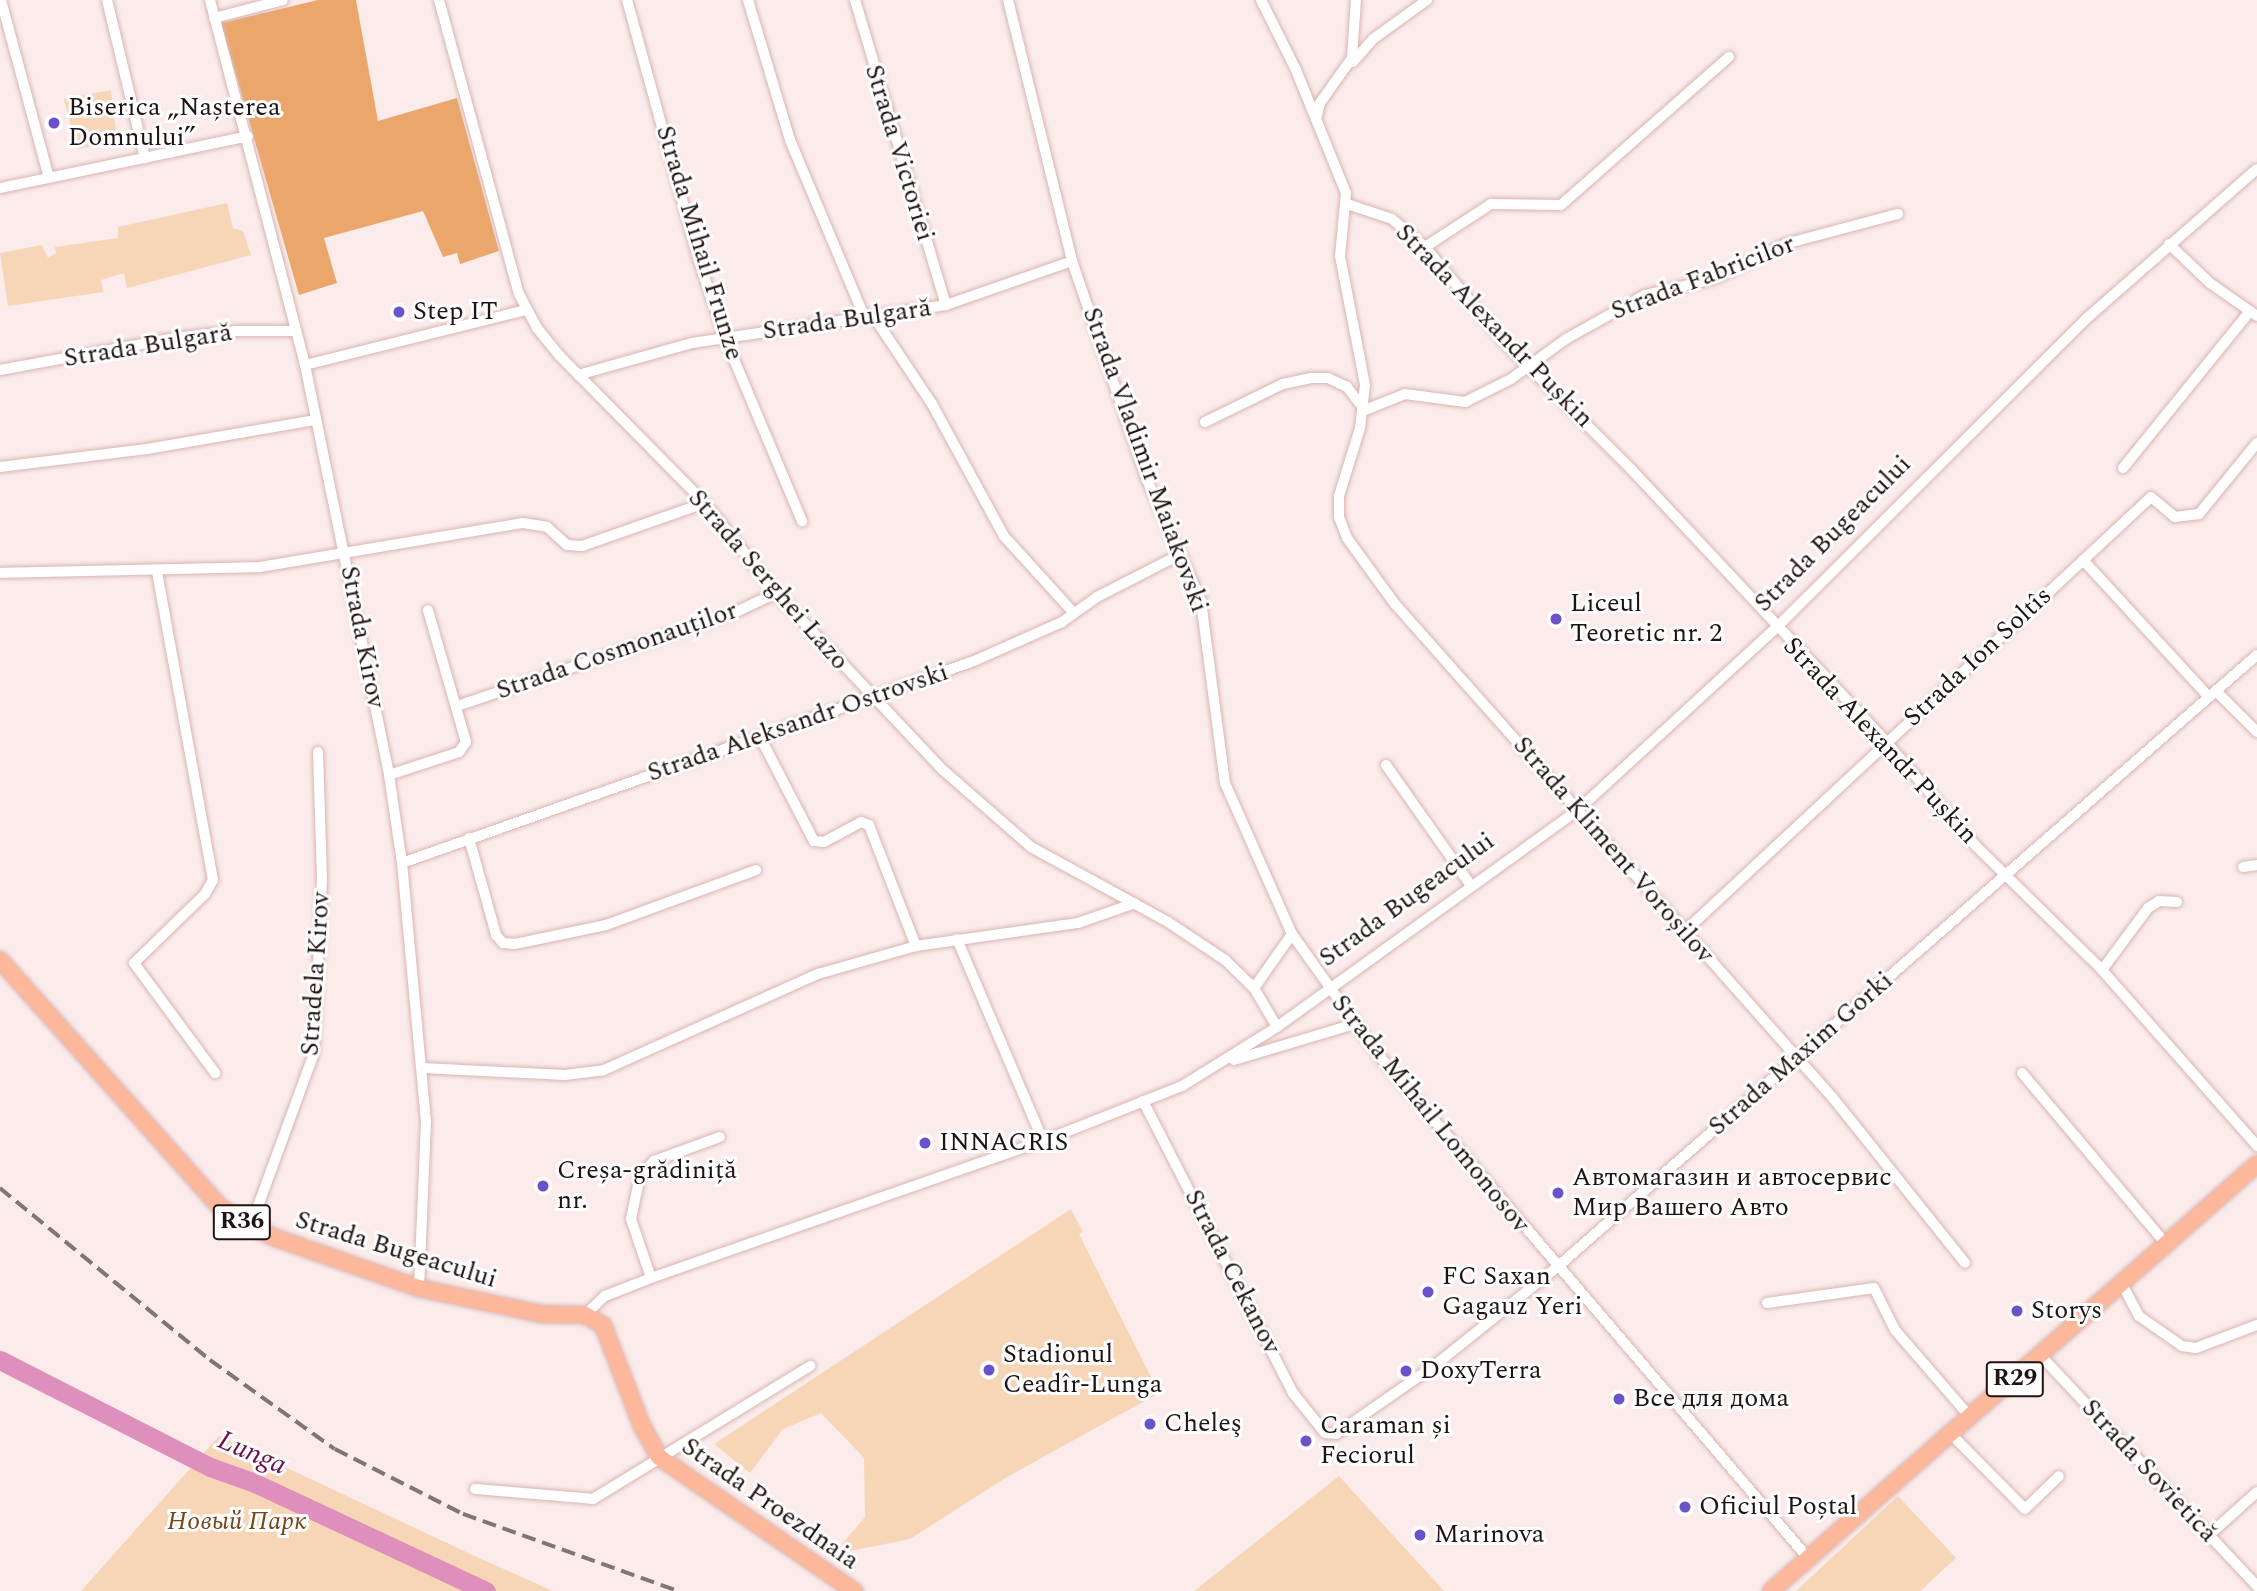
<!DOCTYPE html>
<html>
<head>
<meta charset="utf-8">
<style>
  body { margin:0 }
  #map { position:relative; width:2257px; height:1591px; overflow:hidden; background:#fbeceb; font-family:Spectral,serif }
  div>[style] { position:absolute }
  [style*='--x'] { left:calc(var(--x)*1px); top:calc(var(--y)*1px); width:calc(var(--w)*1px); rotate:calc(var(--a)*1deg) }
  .green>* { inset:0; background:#f7d5b7 }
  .forest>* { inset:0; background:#eba76b }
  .river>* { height:19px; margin:-9.5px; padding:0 9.5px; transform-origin:9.5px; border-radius:9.5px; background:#df8fbb }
  .roads { filter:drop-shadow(0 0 2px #d8b5b2) drop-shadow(0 0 2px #d8b5b2) }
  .minor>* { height:10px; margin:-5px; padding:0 5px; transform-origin:5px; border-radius:5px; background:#fff }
  .primary>* { height:16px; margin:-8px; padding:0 8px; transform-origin:8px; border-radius:8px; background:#fdb79a }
  .rail>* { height:3.5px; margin-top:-1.75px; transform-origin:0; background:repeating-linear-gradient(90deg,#817473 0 14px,transparent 0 21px) }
  .dots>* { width:19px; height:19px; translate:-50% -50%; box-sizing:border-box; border:4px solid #fdfdfd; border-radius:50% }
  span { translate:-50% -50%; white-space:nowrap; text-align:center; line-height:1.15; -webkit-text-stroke:6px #fdfdfd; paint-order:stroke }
  .shield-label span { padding:2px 5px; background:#fdfdfd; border:2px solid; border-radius:5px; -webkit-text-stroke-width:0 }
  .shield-label { font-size:24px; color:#201313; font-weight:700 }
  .poi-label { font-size:26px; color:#201313 }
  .left { translate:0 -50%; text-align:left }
  .street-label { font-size:26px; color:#201313 }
  .park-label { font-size:26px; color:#75481c; font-style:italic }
  .water-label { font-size:28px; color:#6d0e4e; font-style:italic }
</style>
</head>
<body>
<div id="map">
  <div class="green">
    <div style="clip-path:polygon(111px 90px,117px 141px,77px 149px,64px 99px)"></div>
    <div style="clip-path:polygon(227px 203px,233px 228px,243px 231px,251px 255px,127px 288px,124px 273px,101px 280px,103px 292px,8px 306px,0 253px,42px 245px,48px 258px,56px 253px,55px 247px,118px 238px,118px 227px)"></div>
    <div style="clip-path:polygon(1071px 1209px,1083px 1232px,1079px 1234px,1159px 1393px,1007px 1477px,910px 1539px,850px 1551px,842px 1544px,865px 1517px,864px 1458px,821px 1413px,783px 1429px,750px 1473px,714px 1444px)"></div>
    <div style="clip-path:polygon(219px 1436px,479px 1558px,553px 1591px,81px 1591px)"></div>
    <div style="clip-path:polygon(1339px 1476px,1444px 1591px,1194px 1591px)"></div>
    <div style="clip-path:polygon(1898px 1496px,1956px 1558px,1920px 1591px,1796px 1591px)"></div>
  </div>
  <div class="forest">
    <div style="clip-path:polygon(318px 0,356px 0,378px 121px,457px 98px,499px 251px,460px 264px,457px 253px,443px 257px,423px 211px,324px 238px,337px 283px,299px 295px,221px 23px)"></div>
  </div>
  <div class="river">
    <div style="--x:0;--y:1360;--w:236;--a:27"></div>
    <div style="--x:210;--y:1467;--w:48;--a:19.6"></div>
    <div style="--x:255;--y:1483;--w:255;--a:25.1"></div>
  </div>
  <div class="roads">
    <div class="minor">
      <div style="--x:1;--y:0;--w:184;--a:74.9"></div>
      <div style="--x:107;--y:0;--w:163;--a:76.5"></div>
      <div style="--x:210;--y:0;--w:377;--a:75.4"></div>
      <div style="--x:305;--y:365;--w:419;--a:78.4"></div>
      <div style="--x:389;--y:775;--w:89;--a:81.6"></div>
      <div style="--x:402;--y:863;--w:259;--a:84.7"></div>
      <div style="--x:426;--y:1121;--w:167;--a:92.4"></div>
      <div style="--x:439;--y:0;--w:305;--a:74.8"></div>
      <div style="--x:519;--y:294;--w:38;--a:62"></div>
      <div style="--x:537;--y:328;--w:35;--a:51"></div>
      <div style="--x:559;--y:355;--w:208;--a:45.4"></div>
      <div style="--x:705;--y:503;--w:115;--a:51.7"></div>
      <div style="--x:776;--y:593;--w:243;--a:46.7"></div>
      <div style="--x:943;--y:770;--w:117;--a:41.2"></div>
      <div style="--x:1031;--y:847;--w:156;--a:28.7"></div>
      <div style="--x:1168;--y:922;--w:69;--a:33.7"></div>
      <div style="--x:1225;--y:960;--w:40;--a:44"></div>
      <div style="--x:1254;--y:988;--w:45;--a:59.5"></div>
      <div style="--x:627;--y:0;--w:268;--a:74.6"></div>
      <div style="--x:698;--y:258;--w:84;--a:71.4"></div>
      <div style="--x:725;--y:338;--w:199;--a:67.2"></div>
      <div style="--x:748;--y:0;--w:146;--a:73.3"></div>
      <div style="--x:790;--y:140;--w:193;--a:67.2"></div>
      <div style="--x:855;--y:0;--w:318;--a:73.4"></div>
      <div style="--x:1008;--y:0;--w:269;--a:76.2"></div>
      <div style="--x:1072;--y:261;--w:231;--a:71.1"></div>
      <div style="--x:1147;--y:480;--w:133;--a:65.9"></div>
      <div style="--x:1201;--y:601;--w:184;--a:82.5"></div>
      <div style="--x:1225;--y:783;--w:165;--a:66.1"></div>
      <div style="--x:1292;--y:934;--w:145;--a:54.6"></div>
      <div style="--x:1376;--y:1052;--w:665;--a:49.51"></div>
      <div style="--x:1261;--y:0;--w:78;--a:63.4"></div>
      <div style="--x:1296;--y:70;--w:133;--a:67.9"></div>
      <div style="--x:1346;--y:193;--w:63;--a:95.4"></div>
      <div style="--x:1340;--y:256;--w:131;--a:79"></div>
      <div style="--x:1365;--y:385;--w:43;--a:96.6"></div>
      <div style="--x:1360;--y:428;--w:71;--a:107.2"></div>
      <div style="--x:1339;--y:496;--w:21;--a:90"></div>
      <div style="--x:1339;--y:517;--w:22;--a:69"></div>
      <div style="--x:1347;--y:538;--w:82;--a:54"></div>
      <div style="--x:1395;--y:604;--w:660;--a:48.44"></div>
      <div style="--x:1833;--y:1098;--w:211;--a:51.3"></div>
      <div style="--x:214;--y:18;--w:71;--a:-14.6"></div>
      <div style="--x:1353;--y:62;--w:30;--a:-49"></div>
      <div style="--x:1373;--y:39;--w:67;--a:-35.8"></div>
      <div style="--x:1316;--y:119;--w:16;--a:-76"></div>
      <div style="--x:1320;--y:103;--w:55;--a:-54.6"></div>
      <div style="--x:1352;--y:58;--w:58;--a:-86.1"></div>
      <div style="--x:0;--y:188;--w:253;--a:-11.8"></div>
      <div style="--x:1347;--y:204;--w:47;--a:18.4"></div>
      <div style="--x:1392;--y:219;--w:43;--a:40.3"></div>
      <div style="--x:1425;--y:247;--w:122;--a:50.3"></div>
      <div style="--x:1503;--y:341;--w:181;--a:45"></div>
      <div style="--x:1631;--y:469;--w:375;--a:46.9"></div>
      <div style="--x:1887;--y:743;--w:135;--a:49.2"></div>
      <div style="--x:1975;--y:845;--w:178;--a:44.5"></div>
      <div style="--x:2102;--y:970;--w:235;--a:48.6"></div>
      <div style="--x:2169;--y:244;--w:57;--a:43.6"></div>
      <div style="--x:2210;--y:283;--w:57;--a:35.1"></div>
      <div style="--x:1425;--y:247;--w:79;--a:-33.1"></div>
      <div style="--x:1491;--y:204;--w:70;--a:0.8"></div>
      <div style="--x:1561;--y:205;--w:224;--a:-41.4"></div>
      <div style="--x:874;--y:317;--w:105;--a:56.3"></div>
      <div style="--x:932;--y:404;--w:150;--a:61.4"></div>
      <div style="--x:1004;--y:536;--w:103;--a:47.8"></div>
      <div style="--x:305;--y:365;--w:228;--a:-14"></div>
      <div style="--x:0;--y:370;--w:177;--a:-10.4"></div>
      <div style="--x:174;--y:338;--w:61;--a:-6.5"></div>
      <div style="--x:235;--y:331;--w:61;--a:0"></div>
      <div style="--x:578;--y:375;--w:118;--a:-15.7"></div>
      <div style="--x:692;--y:343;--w:257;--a:-8.5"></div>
      <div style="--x:946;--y:305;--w:133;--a:-19.2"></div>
      <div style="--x:1205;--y:422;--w:87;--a:-26"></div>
      <div style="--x:1283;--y:384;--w:30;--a:-12"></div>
      <div style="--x:1312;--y:378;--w:16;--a:0"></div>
      <div style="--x:1328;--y:378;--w:21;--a:25"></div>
      <div style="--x:1347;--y:387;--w:29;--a:52"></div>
      <div style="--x:1365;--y:410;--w:43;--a:-21.8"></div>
      <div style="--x:1405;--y:394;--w:61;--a:7.6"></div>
      <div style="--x:1465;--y:402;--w:51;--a:-26.6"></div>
      <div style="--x:1511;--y:379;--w:68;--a:-36"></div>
      <div style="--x:1566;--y:339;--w:90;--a:-29.1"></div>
      <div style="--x:1645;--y:295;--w:71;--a:-13.1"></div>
      <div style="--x:1714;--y:279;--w:79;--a:-26.2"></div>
      <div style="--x:1785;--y:244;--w:117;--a:-14.9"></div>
      <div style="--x:0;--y:467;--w:148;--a:-7"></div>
      <div style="--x:147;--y:449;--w:170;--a:-9.8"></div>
      <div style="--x:2123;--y:468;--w:202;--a:-51"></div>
      <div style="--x:2083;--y:560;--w:186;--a:47.4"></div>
      <div style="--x:157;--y:572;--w:313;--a:79.7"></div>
      <div style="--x:213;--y:880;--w:16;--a:120"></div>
      <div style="--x:205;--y:894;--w:99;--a:135.8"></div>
      <div style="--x:134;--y:963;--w:137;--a:53.6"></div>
      <div style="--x:0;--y:573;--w:260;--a:-1.3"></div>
      <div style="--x:260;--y:567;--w:267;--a:-9.5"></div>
      <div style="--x:523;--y:523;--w:24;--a:9"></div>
      <div style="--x:547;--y:527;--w:27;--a:42"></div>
      <div style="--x:567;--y:545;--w:15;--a:4"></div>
      <div style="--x:582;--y:546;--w:130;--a:-19.3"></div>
      <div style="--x:2216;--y:691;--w:58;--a:45"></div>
      <div style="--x:457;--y:706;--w:294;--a:-18.6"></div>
      <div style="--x:736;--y:612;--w:44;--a:-25.4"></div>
      <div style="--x:760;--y:737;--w:117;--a:62.6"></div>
      <div style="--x:814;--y:841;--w:10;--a:6"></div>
      <div style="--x:824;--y:842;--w:42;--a:-28.4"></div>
      <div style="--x:861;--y:822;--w:9;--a:21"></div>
      <div style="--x:869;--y:825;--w:130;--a:68.8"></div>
      <div style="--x:1386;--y:765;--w:146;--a:54.8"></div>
      <div style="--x:389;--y:775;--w:74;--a:-18.2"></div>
      <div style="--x:459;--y:752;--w:12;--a:-55"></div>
      <div style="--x:466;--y:742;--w:137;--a:-106.1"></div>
      <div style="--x:469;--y:838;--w:101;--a:74.4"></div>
      <div style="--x:496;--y:935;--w:11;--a:49"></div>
      <div style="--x:503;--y:943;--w:12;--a:5"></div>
      <div style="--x:515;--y:944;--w:93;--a:-11.8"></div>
      <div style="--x:606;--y:925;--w:160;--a:-20.1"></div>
      <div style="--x:402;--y:863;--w:607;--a:-19.45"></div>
      <div style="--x:974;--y:661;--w:96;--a:-23.9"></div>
      <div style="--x:1062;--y:622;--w:43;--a:-35.5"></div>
      <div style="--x:1097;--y:597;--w:94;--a:-27.1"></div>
      <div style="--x:2243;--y:867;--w:14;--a:-8"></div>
      <div style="--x:1684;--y:932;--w:638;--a:-42.97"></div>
      <div style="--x:2151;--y:497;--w:31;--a:40"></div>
      <div style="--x:2175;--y:517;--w:24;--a:-7"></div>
      <div style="--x:2199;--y:514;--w:92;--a:-50.8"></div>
      <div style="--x:957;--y:939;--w:220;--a:66.9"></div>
      <div style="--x:2102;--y:970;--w:77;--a:-53.4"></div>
      <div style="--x:2148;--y:908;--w:13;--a:-32"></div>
      <div style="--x:2159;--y:901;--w:18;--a:3"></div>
      <div style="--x:1254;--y:988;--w:66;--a:-54.9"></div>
      <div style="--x:1234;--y:1060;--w:126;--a:-16.6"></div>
      <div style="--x:422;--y:1068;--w:143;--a:2.8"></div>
      <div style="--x:565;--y:1075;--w:39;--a:-7"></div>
      <div style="--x:604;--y:1070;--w:235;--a:-24.2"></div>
      <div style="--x:818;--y:974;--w:102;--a:-15.9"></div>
      <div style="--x:916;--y:946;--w:164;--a:-8.1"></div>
      <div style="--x:1078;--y:923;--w:60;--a:-19.3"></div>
      <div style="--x:2022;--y:1073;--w:225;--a:49.9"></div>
      <div style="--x:1143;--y:1101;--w:328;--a:62.8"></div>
      <div style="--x:1293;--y:1393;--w:51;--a:51.3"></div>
      <div style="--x:1325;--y:1433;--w:11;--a:5"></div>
      <div style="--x:1336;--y:1434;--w:119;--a:-34.8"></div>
      <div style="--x:1434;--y:1366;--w:156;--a:-38.8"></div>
      <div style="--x:1556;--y:1268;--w:931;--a:-41.17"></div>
      <div style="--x:250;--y:1228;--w:186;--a:-69.9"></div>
      <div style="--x:314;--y:1053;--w:174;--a:-87.4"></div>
      <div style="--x:322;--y:879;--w:127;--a:-91.8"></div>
      <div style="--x:651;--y:1278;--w:62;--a:-108.7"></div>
      <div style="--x:631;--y:1219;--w:44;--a:-78.2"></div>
      <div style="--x:640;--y:1176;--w:21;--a:-47"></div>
      <div style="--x:654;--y:1161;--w:70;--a:-20"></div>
      <div style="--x:2122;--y:1284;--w:36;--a:62"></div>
      <div style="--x:2139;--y:1316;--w:52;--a:34.9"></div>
      <div style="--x:2182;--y:1346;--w:14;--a:8"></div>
      <div style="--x:2196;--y:1348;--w:65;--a:-20.7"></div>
      <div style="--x:1767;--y:1303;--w:108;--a:-8"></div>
      <div style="--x:1874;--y:1288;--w:47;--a:63.4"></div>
      <div style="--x:1895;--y:1330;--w:115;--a:49.2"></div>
      <div style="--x:585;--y:1315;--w:28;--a:-44"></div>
      <div style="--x:605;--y:1296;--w:49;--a:-21.4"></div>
      <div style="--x:651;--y:1278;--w:415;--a:-19.3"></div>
      <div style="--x:1043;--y:1141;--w:149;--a:-21.6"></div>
      <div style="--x:1182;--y:1086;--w:112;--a:-31.8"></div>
      <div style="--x:1277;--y:1027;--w:372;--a:-35.8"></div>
      <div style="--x:1579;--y:809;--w:268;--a:-42.6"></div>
      <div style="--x:1776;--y:628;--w:438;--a:-44.9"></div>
      <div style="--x:2086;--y:319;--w:227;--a:-41.3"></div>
      <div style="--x:2041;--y:1356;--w:316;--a:46.8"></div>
      <div style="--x:1951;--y:1434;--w:105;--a:45.4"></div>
      <div style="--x:2025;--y:1509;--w:47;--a:-44.1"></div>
      <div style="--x:475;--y:1489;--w:118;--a:4.8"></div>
      <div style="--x:593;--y:1499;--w:255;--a:-31.5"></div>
      <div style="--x:2209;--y:1535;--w:64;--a:-41.9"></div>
    </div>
    <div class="primary">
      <div style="--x:0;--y:960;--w:332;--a:48.3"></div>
      <div style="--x:221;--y:1208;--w:60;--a:29.1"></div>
      <div style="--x:273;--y:1237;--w:155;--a:19.3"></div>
      <div style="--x:419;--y:1288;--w:125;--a:12"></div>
      <div style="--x:541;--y:1314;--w:44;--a:1.3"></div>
      <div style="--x:585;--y:1315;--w:21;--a:29"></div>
      <div style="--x:603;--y:1325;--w:108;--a:68.9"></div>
      <div style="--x:642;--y:1426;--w:35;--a:61"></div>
      <div style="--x:659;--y:1457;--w:237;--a:34.5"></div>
      <div style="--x:1771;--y:1591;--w:647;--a:-41.3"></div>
    </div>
  </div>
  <div class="rail">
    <div style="--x:0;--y:1188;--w:271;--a:39.3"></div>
    <div style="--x:210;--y:1360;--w:153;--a:35.5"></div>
    <div style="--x:335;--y:1449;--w:144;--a:26.9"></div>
    <div style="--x:463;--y:1514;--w:228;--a:19.7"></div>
  </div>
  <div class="dots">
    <div style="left:54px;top:123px;background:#6b51ca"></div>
    <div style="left:399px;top:312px;background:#6b51ca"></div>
    <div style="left:1556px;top:619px;background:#6b51ca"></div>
    <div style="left:925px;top:1143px;background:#6b51ca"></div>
    <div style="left:543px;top:1186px;background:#6b51ca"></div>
    <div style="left:1558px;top:1193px;background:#6b51ca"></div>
    <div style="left:1428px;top:1292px;background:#6b51ca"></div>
    <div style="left:2017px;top:1311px;background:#6b51ca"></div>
    <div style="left:989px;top:1370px;background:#6b51ca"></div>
    <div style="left:1406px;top:1371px;background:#6b51ca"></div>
    <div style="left:1619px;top:1399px;background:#6b51ca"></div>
    <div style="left:1150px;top:1424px;background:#6b51ca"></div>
    <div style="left:1306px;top:1441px;background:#6b51ca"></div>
    <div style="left:1685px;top:1507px;background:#6b51ca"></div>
    <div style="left:1420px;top:1535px;background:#6b51ca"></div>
  </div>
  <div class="shield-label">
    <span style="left:242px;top:1222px">R36</span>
    <span style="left:2015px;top:1379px">R29</span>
  </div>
  <div class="poi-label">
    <span class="left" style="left:68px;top:123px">Biserica „Nașterea<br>Domnului”</span>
    <span class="left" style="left:413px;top:312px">Step IT</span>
    <span class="left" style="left:1570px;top:619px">Liceul<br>Teoretic nr. 2</span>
    <span class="left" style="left:939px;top:1143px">INNACRIS</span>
    <span class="left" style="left:557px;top:1186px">Creșa-grădiniță<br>nr.</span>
    <span class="left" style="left:1572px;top:1193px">Автомагазин и автосервис<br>Мир Вашего Авто</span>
    <span class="left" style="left:1442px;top:1292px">FC Saxan<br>Gagauz Yeri</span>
    <span class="left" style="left:2031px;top:1311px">Storys</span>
    <span class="left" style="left:1003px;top:1370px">Stadionul<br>Ceadîr-Lunga</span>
    <span class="left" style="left:1420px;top:1371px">DoxyTerra</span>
    <span class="left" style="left:1633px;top:1399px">Все для дома</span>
    <span class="left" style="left:1164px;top:1424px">Cheleş</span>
    <span class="left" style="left:1320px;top:1441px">Caraman și<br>Feciorul</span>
    <span class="left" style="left:1699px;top:1507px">Oficiul Poștal</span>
    <span class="left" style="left:1434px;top:1535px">Marinova</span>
  </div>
  <div class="street-label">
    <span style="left:899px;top:153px;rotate:73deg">Strada Victoriei</span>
    <span style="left:699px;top:243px;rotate:73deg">Strada Mihail Frunze</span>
    <span style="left:1703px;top:278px;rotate:-21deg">Strada Fabricilor</span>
    <span style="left:847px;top:320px;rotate:-8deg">Strada Bulgară</span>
    <span style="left:1494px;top:326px;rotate:46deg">Strada Alexandr Pușkin</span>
    <span style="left:148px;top:346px;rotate:-9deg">Strada Bulgară</span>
    <span style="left:1145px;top:460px;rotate:70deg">Strada Vladimir Maiakovski</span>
    <span style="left:1833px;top:534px;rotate:-45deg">Strada Bugeacului</span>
    <span style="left:768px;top:580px;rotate:49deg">Strada Serghei Lazo</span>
    <span style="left:362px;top:637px;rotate:79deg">Strada Kirov</span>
    <span style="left:617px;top:651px;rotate:-19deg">Strada Cosmonauților</span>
    <span style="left:1978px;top:657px;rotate:-43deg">Strada Ion Soltîs</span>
    <span style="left:798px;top:723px;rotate:-19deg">Strada Aleksandr Ostrovski</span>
    <span style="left:1880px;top:741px;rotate:47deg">Strada Alexandr Pușkin</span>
    <span style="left:1613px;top:850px;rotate:49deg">Strada Kliment Voroșilov</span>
    <span style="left:1407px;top:900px;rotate:-36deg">Strada Bugeacului</span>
    <span style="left:316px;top:974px;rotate:-86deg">Stradela Kirov</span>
    <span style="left:1801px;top:1054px;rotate:-41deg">Strada Maxim Gorki</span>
    <span style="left:1430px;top:1114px;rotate:51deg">Strada Mihail Lomonosov</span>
    <span style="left:396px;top:1250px;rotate:17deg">Strada Bugeacului</span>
    <span style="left:1232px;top:1272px;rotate:63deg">Strada Cekanov</span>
    <span style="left:2149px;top:1471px;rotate:47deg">Strada Sovietică</span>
    <span style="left:770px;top:1504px;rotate:35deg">Strada Proezdnaia</span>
  </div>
  <div class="park-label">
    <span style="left:237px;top:1522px">Новый Парк</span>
  </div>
  <div class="water-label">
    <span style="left:252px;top:1453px;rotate:23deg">Lunga</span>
  </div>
</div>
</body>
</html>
